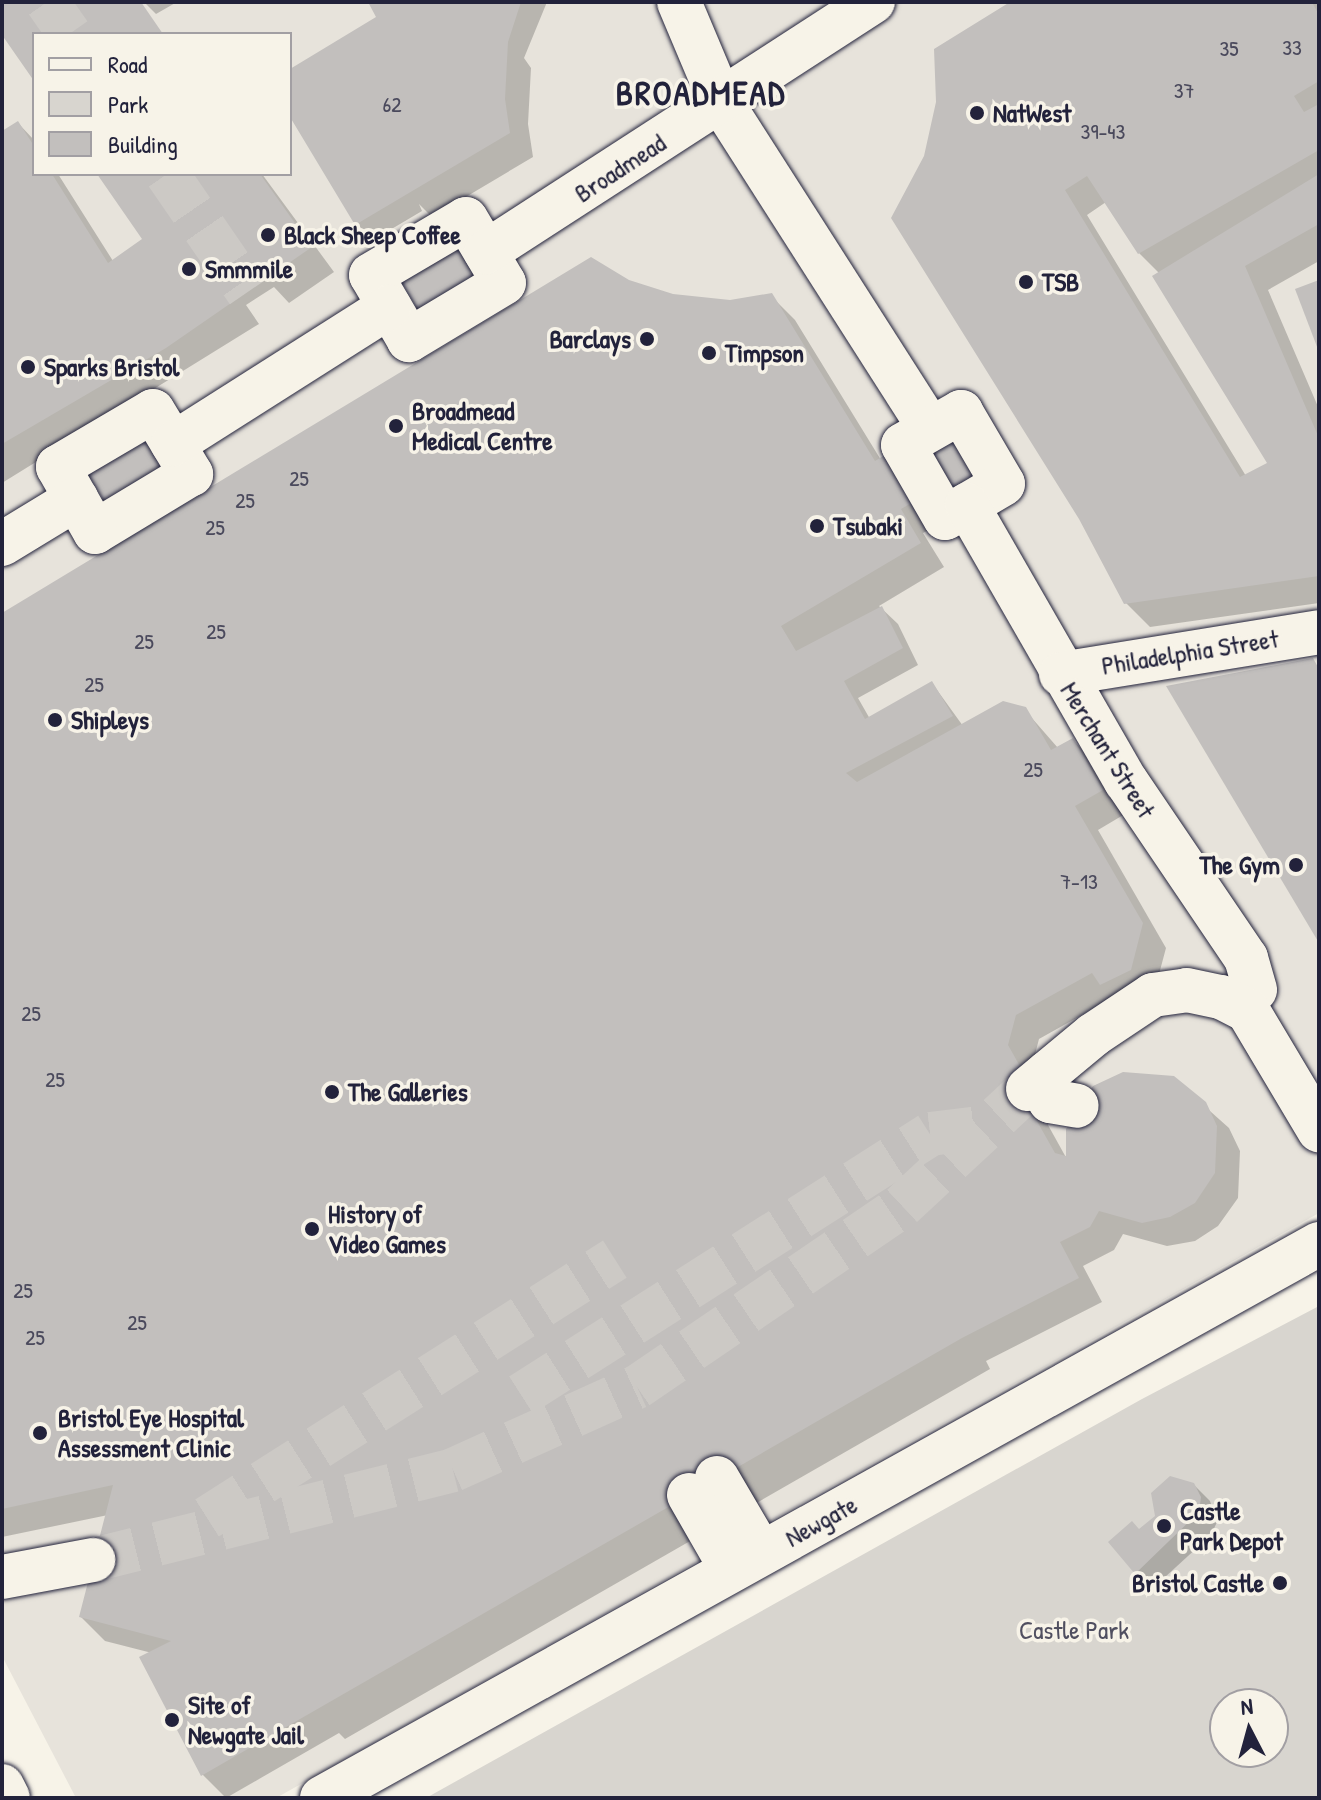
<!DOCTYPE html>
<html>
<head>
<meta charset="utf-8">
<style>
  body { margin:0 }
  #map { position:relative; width:1321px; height:1800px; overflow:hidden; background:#f7f3e8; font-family:"Patrick Hand",sans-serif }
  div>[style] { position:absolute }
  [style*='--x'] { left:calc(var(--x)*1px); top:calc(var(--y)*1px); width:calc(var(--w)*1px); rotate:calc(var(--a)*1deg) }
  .built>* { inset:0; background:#e7e3db }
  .green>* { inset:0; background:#d8d5cf }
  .shadow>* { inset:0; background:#0003 }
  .building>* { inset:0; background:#c2bfbd }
  .minor-tunnel>* { height:44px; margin-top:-22px; transform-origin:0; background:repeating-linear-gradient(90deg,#ccc9c5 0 44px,transparent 0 66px) }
  .roads { filter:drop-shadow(0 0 2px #22223b) drop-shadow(0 0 2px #22223b) }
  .minor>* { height:44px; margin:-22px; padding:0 22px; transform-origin:22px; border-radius:22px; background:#f7f3e8 }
  .dots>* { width:22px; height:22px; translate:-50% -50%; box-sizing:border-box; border:4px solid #f7f3e8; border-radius:50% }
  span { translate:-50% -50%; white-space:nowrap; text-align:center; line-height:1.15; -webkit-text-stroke:7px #f7f3e8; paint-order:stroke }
  .number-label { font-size:22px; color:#4a495c }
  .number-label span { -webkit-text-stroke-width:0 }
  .poi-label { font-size:26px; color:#22223b; font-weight:700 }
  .left { translate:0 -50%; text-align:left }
  .right { translate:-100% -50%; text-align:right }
  .street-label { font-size:26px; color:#22223b }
  .park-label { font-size:26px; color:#504f60 }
  .district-label { font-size:34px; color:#22223b; font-weight:700; letter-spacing:2px }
  .frame { position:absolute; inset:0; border:4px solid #22223b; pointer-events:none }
  .legend { position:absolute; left:32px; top:32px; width:260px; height:144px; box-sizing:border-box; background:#f7f3e8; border:2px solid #a29fa3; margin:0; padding:10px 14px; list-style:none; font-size:24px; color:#22223b }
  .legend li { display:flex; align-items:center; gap:16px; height:40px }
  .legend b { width:40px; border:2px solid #a29fa3 }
  .north { position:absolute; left:1209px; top:1688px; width:80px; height:80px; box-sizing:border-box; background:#f7f3e8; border:2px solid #a29fa3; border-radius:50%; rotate:354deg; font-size:22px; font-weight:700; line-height:32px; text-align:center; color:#22223b }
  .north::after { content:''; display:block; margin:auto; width:28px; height:36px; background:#22223b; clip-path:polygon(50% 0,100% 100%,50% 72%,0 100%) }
</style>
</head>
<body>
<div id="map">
  <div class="built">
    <div style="clip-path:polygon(evenodd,2px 2px,1319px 2px,1319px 1213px,276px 1798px,76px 1798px,2px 1656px,2px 2px,34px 34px,290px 34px,290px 174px,34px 174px,34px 34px)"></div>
  </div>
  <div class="green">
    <div style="clip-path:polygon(evenodd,1319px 1306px,1319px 1798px,426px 1798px,1142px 1399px,1319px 1306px,1225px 1704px,1273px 1704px,1273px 1752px,1225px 1752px,1225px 1704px)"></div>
  </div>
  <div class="shadow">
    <div style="clip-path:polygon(144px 2px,177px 2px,156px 14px)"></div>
    <div style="clip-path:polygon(371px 2px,547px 2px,524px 58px,531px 68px,528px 124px,533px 157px,432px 217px,419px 204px,422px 211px,373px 240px,357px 224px,290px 113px,290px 71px,379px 17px)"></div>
    <div style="clip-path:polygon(evenodd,1015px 2px,1319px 2px,1319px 261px,1268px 290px,1319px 409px,1319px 603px,1150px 627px,1126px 603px,1015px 2px,1106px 202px,1139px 253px,1160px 274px,1270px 464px,1246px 476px,1087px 215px,1106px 202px)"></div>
    <div style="clip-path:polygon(18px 123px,34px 140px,34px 174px,58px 174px,113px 261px,145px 239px,100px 174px,262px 174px,334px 272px,289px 303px,274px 287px,246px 305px,259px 324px,2px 483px,2px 133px)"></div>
    <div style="clip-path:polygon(628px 281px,672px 296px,730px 302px,771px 296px,795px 320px,881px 460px,936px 526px,923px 533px,944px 567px,879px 606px,898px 624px,918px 665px,858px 698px,870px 719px,932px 683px,963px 726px,1024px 709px,1058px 748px,1073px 740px,1096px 764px,1125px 814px,1098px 830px,1166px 948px,1154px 993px,1114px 997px,1039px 1039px,1031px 1070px,1053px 1110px,1048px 1125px,1068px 1161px,1123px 1074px,1173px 1078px,1229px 1128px,1240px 1151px,1238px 1198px,1218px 1226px,1195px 1241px,1167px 1246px,1123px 1234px,1114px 1250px,1083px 1266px,1102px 1302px,986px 1361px,990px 1369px,345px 1739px,339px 1733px,226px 1798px,203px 1775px,152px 1653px,105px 1641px,81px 1617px,108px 1515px,2px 1537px,2px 617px)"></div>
    <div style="clip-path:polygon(1193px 1484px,1210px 1501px,1217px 1522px,1211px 1535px,1152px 1589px,1136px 1572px,1140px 1532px)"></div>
  </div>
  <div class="building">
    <div style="clip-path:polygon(2px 2px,141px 2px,163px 34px,34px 34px,34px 81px,2px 35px)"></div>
    <div style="clip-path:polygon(368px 2px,521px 2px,508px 42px,505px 99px,510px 133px,355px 225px,290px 117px,290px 69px,376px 17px)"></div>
    <div style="clip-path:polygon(1010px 2px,1312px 2px,1319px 15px,1319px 81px,1294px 96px,1304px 112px,1319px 104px,1319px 150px,1138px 254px,1087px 176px,1065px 190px,1240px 477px,1267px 463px,1152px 276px,1319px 174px,1319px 224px,1245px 266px,1319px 438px,1319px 576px,1124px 604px,1079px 519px,891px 218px,924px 156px,936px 102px,934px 49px)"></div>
    <div style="clip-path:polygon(18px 121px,34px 146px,34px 174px,52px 174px,108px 263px,142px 239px,97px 174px,260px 174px,312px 247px,166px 348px,2px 444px,2px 131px)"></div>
    <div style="clip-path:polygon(459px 239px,481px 274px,419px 312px,398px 276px)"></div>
    <div style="clip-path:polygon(591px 257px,629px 280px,673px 294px,730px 300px,772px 293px,875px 461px,885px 455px,913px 502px,901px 509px,921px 543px,781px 626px,796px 651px,882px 606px,903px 648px,844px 681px,865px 719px,932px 681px,953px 716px,846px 773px,857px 782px,1003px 701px,1026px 707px,1051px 750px,1073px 738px,1103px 790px,1075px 806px,1143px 923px,1131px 970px,1100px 985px,1092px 973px,1016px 1015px,1008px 1045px,1030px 1084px,1025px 1100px,1055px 1153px,1066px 1156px,1066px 1129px,1093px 1086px,1123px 1072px,1174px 1076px,1206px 1102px,1217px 1126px,1215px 1173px,1195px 1203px,1170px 1217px,1142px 1223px,1099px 1211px,1090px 1227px,1060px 1242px,1079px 1278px,962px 1338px,201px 1776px,139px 1657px,171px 1641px,79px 1617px,113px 1485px,2px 1509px,2px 613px)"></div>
    <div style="clip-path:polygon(1319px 280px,1319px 352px,1295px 289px)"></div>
    <div style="clip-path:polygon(146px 431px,167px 466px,106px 504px,84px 468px)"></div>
    <div style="clip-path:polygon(952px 433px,980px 485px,949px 501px,921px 450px)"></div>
    <div style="clip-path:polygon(1313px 658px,1319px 669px,1319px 943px,1166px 686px)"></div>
    <div style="clip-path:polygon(1170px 1476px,1194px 1483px,1201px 1497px,1199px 1512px,1135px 1574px,1108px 1542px,1132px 1521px,1139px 1529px,1155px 1516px,1151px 1493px)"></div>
  </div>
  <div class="minor-tunnel">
    <div style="--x:47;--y:2;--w:39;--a:55"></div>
    <div style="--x:167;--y:174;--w:143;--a:55.5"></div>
    <div style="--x:521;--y:1395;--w:485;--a:-32.5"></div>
    <div style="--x:930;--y:1134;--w:58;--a:-6.9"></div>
    <div style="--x:207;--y:1518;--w:483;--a:-32.4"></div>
    <div style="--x:93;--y:1560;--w:371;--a:-14"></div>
    <div style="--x:453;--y:1470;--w:202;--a:-24.3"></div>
    <div style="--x:637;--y:1387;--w:321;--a:-34.3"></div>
    <div style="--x:902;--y:1206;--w:172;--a:-42.9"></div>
  </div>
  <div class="roads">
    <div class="minor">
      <div style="--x:679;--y:2;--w:108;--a:67.2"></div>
      <div style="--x:721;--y:102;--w:388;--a:57.4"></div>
      <div style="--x:466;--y:219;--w:74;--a:59.3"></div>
      <div style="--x:504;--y:283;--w:111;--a:149"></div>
      <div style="--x:409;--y:340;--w:75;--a:-120.3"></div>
      <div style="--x:371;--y:275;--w:110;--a:-30.5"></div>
      <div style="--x:486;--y:252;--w:461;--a:-32.9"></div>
      <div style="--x:153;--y:411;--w:74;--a:58.9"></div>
      <div style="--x:191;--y:474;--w:112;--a:148.9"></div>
      <div style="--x:95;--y:532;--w:75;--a:-119.6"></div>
      <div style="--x:58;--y:467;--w:110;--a:-30.5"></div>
      <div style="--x:961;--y:412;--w:83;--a:59.7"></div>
      <div style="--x:1003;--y:484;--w:67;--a:149.6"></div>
      <div style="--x:945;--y:518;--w:84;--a:-119.9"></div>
      <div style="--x:903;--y:445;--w:67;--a:-29.6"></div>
      <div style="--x:173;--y:444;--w:256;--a:-32.4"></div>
      <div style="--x:967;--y:505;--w:319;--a:60.1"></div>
      <div style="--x:1126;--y:781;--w:214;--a:55.9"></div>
      <div style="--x:1246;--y:958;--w:33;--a:74"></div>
      <div style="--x:2;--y:544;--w:87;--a:-31.3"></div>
      <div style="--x:1061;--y:674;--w:261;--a:-9.2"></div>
      <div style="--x:1047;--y:1073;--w:28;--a:84"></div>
      <div style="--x:1050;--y:1101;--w:27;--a:10"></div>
      <div style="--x:1028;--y:1089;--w:85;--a:-39.7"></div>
      <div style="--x:1093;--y:1035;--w:72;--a:-33.7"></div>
      <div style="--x:1153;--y:995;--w:34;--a:-8"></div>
      <div style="--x:1187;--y:990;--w:35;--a:12"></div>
      <div style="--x:1221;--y:997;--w:30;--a:27"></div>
      <div style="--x:1248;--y:1011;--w:139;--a:59.2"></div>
      <div style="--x:717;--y:1478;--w:87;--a:59.6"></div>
      <div style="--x:689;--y:1495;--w:86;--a:60.2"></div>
      <div style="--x:2;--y:1577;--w:93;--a:-10.6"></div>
      <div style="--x:2;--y:1786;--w:13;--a:63"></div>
      <div style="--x:322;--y:1798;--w:1141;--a:-29.06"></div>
    </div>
  </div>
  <div class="dots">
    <div style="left:977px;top:113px;background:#22223b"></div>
    <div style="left:268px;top:235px;background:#22223b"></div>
    <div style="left:189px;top:269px;background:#22223b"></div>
    <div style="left:1026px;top:282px;background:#22223b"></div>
    <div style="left:647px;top:339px;background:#22223b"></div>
    <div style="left:709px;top:353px;background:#22223b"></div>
    <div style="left:28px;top:367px;background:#22223b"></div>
    <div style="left:396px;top:426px;background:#22223b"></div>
    <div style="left:817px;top:526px;background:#22223b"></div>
    <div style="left:55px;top:720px;background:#22223b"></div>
    <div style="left:1296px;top:865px;background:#22223b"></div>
    <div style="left:332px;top:1092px;background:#22223b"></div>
    <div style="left:312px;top:1229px;background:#22223b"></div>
    <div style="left:40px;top:1433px;background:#22223b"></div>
    <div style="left:1164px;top:1526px;background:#22223b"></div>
    <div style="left:1280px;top:1583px;background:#22223b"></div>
    <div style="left:172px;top:1720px;background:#22223b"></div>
  </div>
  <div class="number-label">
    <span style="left:1292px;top:48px">33</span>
    <span style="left:1229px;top:49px">35</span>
    <span style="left:1184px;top:91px">37</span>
    <span style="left:392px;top:105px">62</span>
    <span style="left:1103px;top:132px">39-43</span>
    <span style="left:299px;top:479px">25</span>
    <span style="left:245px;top:501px">25</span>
    <span style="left:215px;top:528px">25</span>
    <span style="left:216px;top:632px">25</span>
    <span style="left:144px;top:642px">25</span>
    <span style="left:94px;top:685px">25</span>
    <span style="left:1033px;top:770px">25</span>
    <span style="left:1079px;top:882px">7-13</span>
    <span style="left:31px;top:1014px">25</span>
    <span style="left:55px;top:1080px">25</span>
    <span style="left:23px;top:1291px">25</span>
    <span style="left:137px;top:1323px">25</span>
    <span style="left:35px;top:1338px">25</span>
  </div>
  <div class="poi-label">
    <span class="left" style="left:993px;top:113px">NatWest</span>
    <span class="left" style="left:284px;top:235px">Black Sheep Coffee</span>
    <span class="left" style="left:205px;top:269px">Smmmile</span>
    <span class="left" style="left:1042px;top:282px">TSB</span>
    <span class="right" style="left:631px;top:339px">Barclays</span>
    <span class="left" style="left:725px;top:353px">Timpson</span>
    <span class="left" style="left:44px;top:367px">Sparks Bristol</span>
    <span class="left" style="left:412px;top:426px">Broadmead<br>Medical Centre</span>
    <span class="left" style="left:833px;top:526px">Tsubaki</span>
    <span class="left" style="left:71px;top:720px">Shipleys</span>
    <span class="right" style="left:1280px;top:865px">The Gym</span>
    <span class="left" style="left:348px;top:1092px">The Galleries</span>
    <span class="left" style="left:328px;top:1229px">History of<br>Video Games</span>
    <span class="left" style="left:58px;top:1433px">Bristol Eye Hospital<br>Assessment Clinic</span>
    <span class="left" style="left:1180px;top:1526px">Castle<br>Park Depot</span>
    <span class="right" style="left:1264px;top:1583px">Bristol Castle</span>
    <span class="left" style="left:188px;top:1720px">Site of<br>Newgate Jail</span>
  </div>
  <div class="street-label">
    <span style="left:620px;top:168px;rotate:-33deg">Broadmead</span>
    <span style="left:1190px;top:652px;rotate:-9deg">Philadelphia Street</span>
    <span style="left:1108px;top:750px;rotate:58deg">Merchant Street</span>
    <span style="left:821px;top:1521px;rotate:-29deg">Newgate</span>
  </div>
  <div class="park-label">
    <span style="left:1074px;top:1630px">Castle Park</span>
  </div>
  <div class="district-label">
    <span style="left:701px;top:94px">BROADMEAD</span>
  </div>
  <div class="frame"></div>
  <ul class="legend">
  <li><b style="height:10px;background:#f7f3e8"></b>Road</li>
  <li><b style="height:22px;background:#d8d5cf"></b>Park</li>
  <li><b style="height:22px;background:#c2bfbd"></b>Building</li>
  </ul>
  <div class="north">N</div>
</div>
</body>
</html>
